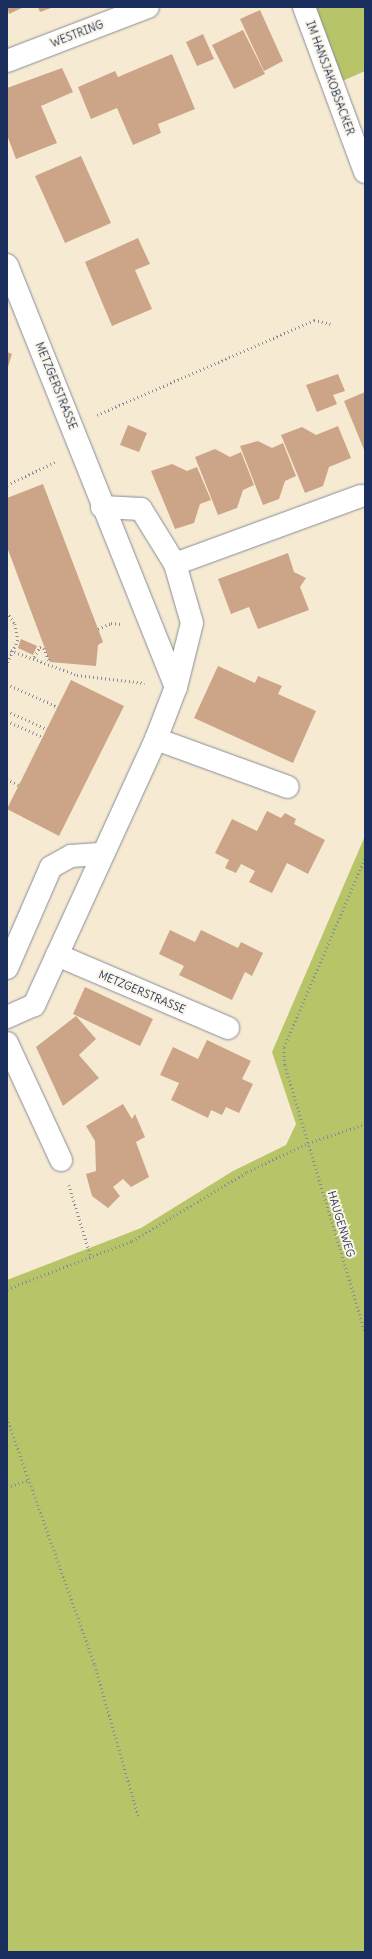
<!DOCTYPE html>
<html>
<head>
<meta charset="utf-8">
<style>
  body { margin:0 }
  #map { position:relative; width:372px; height:1959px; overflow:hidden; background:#f6ead2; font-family:Delius,sans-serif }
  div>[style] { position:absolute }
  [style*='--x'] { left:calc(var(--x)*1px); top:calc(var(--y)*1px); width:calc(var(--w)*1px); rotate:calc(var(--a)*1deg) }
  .green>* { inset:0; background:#b7c568 }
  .building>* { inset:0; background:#cca589 }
  .path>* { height:2.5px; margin-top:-1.25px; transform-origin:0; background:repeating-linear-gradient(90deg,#888c98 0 1px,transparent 0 4px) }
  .roads { filter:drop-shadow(0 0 1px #888c98) drop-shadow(0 0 1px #888c98) }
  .minor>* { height:22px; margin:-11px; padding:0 11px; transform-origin:11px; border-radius:11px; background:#fff }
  span { translate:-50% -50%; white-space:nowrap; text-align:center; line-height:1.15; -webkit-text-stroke:4px #fcf5e5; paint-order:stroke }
  .street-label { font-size:11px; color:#1b2f5e }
  .frame { position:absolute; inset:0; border:8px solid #1b2f5e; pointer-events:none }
</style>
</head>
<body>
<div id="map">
  <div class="green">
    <div style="clip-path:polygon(313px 7px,365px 7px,365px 71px,340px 82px)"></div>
    <div style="clip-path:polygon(365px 836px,365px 1952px,7px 1952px,7px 1280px,141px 1228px,233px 1171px,286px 1145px,296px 1124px,272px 1052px)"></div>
  </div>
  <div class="building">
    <div style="clip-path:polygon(7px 7px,24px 7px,9px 14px)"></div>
    <div style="clip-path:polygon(38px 7px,54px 7px,40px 12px)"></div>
    <div style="clip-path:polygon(260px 10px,283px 61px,264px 71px,240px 19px)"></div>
    <div style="clip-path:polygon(243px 30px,265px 74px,234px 89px,212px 45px)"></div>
    <div style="clip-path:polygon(203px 34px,214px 59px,197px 66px,186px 42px)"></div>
    <div style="clip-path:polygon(172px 54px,195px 109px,158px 124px,161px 133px,133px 145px,117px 108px,91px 119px,78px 87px,115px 71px,118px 77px)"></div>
    <div style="clip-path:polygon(62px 68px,73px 92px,41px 106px,57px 143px,16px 159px,7px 135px,7px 88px)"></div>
    <div style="clip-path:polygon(81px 156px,111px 223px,65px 243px,35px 176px)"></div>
    <div style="clip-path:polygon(138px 238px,150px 264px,135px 270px,152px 309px,112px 326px,85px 262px)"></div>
    <div style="clip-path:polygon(7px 352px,12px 354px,7px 370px)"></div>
    <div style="clip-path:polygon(338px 374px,345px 391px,333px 395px,337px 404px,317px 412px,306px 385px)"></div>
    <div style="clip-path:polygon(365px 392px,365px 452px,344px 401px)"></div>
    <div style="clip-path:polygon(128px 425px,147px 433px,139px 452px,120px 445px)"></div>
    <div style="clip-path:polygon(338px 426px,351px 458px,329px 467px,323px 486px,305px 493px,281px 435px,302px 427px,316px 435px)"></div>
    <div style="clip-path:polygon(258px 441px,272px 448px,283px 443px,296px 476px,285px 481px,279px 499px,263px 505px,240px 446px)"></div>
    <div style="clip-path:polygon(215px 449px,230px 457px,241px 452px,254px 485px,243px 490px,237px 508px,218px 515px,195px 457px)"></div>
    <div style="clip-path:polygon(172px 464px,187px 471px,197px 467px,211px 500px,200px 504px,194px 523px,175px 529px,151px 471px)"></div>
    <div style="clip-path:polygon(43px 484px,103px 642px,98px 645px,96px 666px,50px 662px,7px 547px,7px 498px)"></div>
    <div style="clip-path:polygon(288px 553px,294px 572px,306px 578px,300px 587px,309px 610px,258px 629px,249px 607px,231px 614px,218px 579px)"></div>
    <div style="clip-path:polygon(21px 639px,37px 646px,33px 655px,18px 648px)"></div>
    <div style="clip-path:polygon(218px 666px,255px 683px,258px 676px,282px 686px,278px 694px,316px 711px,293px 763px,194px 718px)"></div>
    <div style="clip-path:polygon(71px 680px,124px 706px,59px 836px,7px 809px)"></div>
    <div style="clip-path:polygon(267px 811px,281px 818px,285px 813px,296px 819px,294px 824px,325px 840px,308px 874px,287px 863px,272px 893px,249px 882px,255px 871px,241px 864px,236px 873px,225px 868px,229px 860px,215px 853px,232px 819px,257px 831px)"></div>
    <div style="clip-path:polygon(170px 930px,195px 942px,201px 930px,238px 948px,241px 942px,263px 953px,252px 976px,245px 972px,232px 1000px,179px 975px,184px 966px,159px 954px)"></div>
    <div style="clip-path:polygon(85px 987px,153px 1019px,140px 1046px,73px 1014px)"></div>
    <div style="clip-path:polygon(76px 1016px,96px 1039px,79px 1055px,99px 1078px,63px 1106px,36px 1047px)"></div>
    <div style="clip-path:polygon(207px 1040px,251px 1061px,242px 1079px,253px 1084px,239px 1113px,226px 1107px,222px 1115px,211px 1110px,208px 1118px,171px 1100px,179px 1083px,160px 1075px,173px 1047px,198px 1059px)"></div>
    <div style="clip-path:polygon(123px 1104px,132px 1119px,135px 1114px,145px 1137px,136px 1142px,149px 1177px,131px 1187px,123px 1179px,113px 1187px,120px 1196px,108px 1208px,92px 1196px,86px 1174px,96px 1171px,95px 1141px,86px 1126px)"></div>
  </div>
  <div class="path">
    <div style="--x:97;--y:415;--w:237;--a:-23.6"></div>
    <div style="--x:314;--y:320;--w:17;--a:13"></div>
    <div style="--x:7;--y:485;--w:55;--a:-25.6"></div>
    <div style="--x:7;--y:612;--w:14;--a:56"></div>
    <div style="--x:15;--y:624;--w:16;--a:79"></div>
    <div style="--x:18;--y:640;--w:27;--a:114"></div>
    <div style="--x:98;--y:629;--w:14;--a:-25"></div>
    <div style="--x:111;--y:623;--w:10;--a:6"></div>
    <div style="--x:7;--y:649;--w:75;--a:20.4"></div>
    <div style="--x:77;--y:675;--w:68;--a:6.7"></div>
    <div style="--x:34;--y:657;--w:12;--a:-59"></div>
    <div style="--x:40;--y:647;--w:4;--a:14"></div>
    <div style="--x:44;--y:648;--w:16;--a:68"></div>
    <div style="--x:7;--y:684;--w:56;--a:24.3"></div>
    <div style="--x:7;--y:711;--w:44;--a:24.2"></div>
    <div style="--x:7;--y:721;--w:39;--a:24"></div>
    <div style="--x:7;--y:779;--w:13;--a:27"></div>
    <div style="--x:365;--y:859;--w:206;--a:113.2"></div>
    <div style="--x:284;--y:1048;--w:17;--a:87"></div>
    <div style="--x:285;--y:1065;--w:279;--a:73.3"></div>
    <div style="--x:69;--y:1185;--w:75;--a:73"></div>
    <div style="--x:7;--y:1289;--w:134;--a:-21"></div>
    <div style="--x:132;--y:1241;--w:134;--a:-31"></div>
    <div style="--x:247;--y:1172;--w:68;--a:-25.4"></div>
    <div style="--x:308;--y:1143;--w:60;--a:-18.4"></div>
    <div style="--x:7;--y:1418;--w:262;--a:70.4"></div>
    <div style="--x:95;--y:1665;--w:159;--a:74"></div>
    <div style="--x:7;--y:1487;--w:23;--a:-18"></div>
  </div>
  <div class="roads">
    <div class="minor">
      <div style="--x:304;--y:7;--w:176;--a:69.7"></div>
      <div style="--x:7;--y:61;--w:151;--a:-21"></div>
      <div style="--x:7;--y:265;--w:455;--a:68.2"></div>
      <div style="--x:176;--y:687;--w:56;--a:111"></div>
      <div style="--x:156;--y:739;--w:293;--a:114.6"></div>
      <div style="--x:34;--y:1005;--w:30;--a:156"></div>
      <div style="--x:102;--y:507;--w:39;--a:3"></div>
      <div style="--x:141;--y:509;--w:65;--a:58.3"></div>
      <div style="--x:175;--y:564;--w:61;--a:73.9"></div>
      <div style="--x:192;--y:623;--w:66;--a:104"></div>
      <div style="--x:175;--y:564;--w:198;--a:-20.1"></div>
      <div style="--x:156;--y:739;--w:140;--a:20"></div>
      <div style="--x:57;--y:955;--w:186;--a:23.1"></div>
      <div style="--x:7;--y:968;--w:110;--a:-66.5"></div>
      <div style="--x:51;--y:867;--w:23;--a:-29"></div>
      <div style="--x:71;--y:856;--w:32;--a:-4"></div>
      <div style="--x:7;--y:1043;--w:129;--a:65.2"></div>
    </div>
  </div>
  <div class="street-label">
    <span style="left:77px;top:34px;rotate:-21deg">WESTRING</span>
    <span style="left:330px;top:78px;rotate:70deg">IM HANSJAKOBSACKER</span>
    <span style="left:56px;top:386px;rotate:68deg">METZGERSTRASSE</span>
    <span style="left:142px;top:992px;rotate:23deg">METZGERSTRASSE</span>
    <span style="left:341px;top:1224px;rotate:73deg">HAUGENWEG</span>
  </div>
  <div class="frame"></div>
</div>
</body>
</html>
